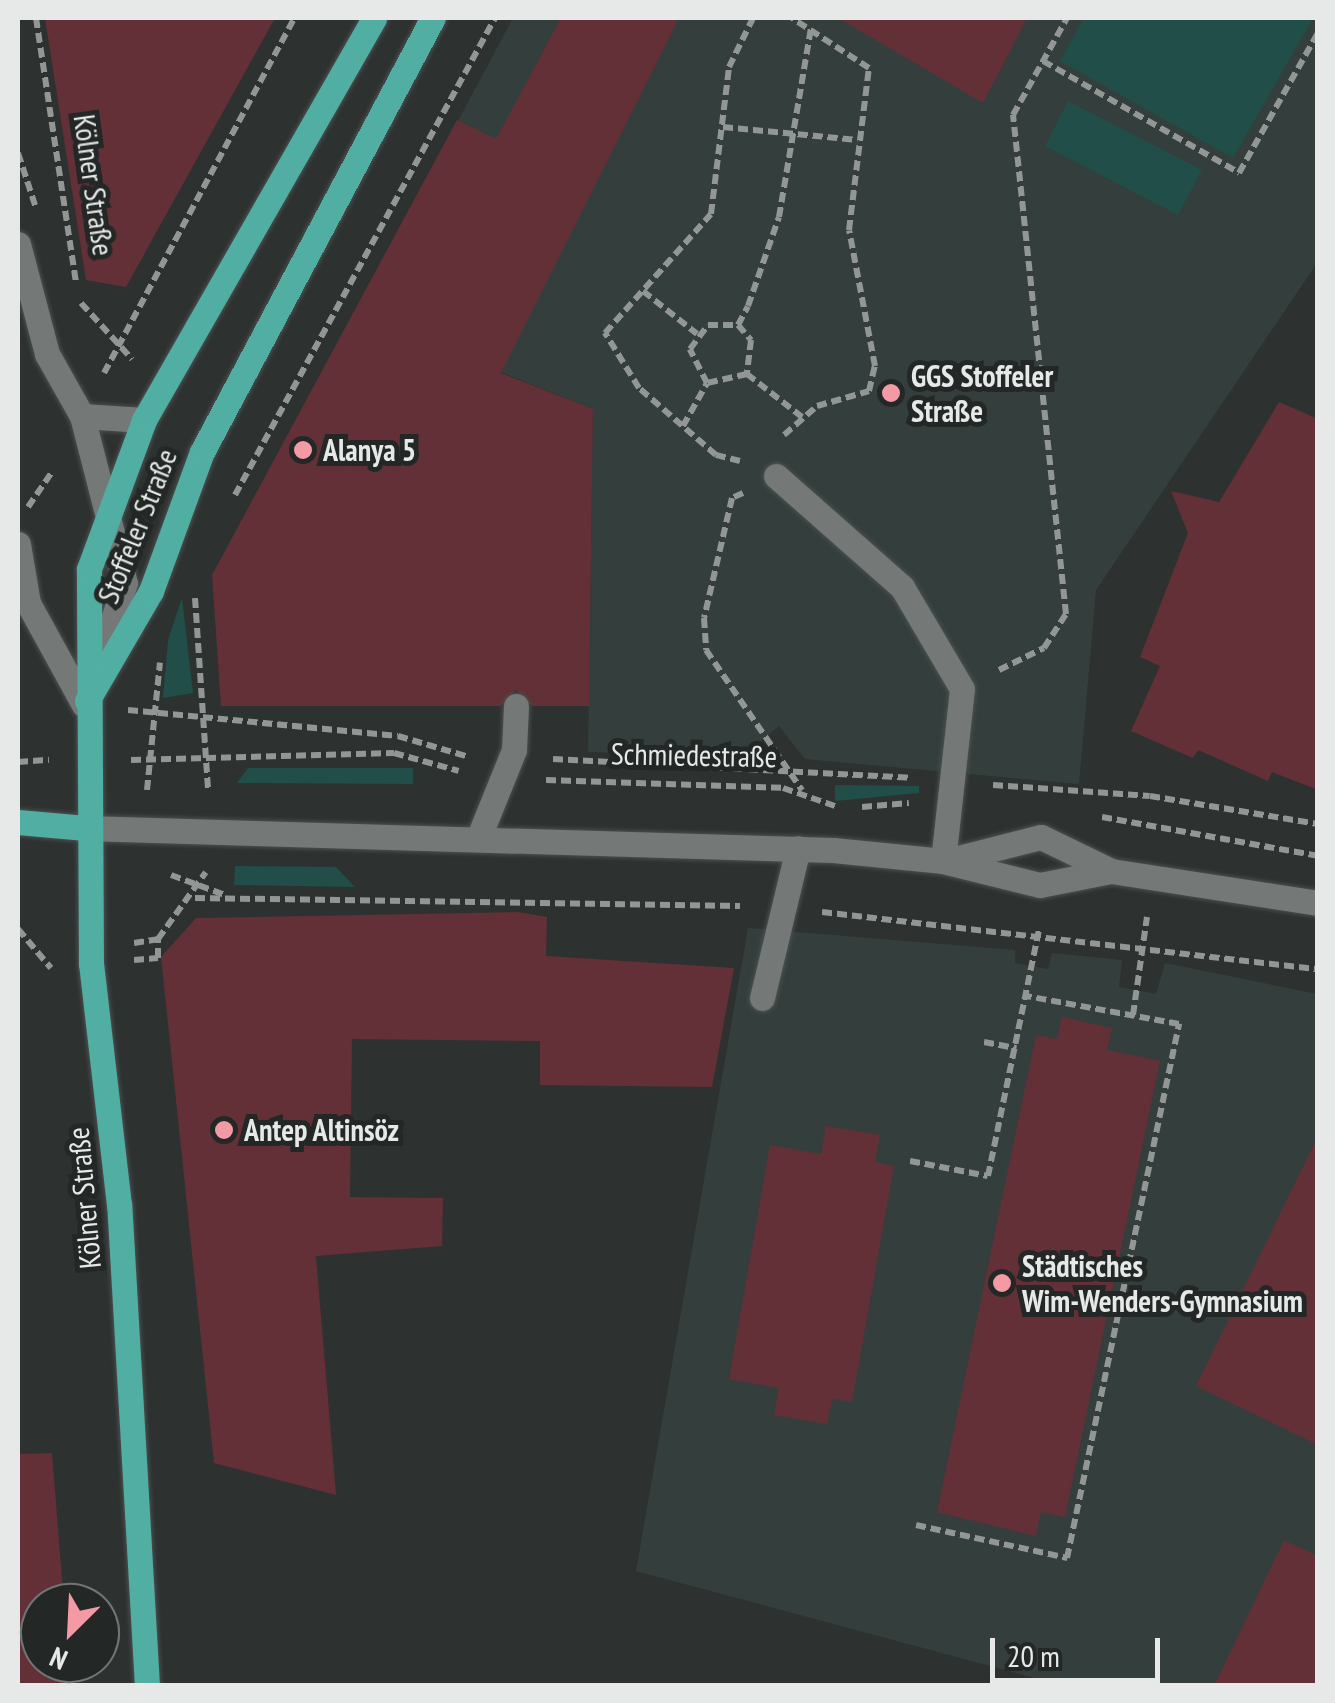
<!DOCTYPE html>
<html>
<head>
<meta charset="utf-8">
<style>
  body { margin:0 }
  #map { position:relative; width:1335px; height:1703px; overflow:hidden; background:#2d3231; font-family:"PT Sans Narrow",sans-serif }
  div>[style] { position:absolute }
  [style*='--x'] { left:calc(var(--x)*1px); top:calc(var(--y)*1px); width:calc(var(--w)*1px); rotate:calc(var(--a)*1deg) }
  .built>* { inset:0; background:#343f3d }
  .green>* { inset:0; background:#214e48 }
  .building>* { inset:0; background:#623036 }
  .path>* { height:6px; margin-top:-3px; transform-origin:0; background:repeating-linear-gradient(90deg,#929695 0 10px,transparent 0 15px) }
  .roads { filter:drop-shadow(0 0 2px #4b504f) drop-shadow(0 0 2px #4b504f) }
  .minor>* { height:25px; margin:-12.5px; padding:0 12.5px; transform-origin:12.5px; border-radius:12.5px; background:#747978 }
  .major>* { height:25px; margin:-12.5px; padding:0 12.5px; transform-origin:12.5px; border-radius:12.5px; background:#51aea3 }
  .dots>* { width:28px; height:28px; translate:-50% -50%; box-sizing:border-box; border:5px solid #232827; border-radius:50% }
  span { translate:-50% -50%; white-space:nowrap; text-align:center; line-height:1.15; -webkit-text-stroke:10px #232827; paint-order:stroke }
  .street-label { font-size:30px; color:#e6e9e8 }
  .poi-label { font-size:30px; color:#e6e9e8; font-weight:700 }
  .left { translate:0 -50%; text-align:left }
  .frame { position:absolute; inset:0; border:20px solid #e6e9e8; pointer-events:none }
  .north { position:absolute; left:20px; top:1583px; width:100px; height:100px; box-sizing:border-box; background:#232827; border:2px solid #717574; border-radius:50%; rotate:204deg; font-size:28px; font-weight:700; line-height:40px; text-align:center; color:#e6e9e8 }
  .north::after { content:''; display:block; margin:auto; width:35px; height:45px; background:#f49aa4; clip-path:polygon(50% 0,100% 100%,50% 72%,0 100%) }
  .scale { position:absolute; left:990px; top:1638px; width:170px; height:45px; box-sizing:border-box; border:5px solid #e6e9e8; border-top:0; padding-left:12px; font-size:30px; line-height:35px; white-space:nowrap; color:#e6e9e8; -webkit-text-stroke:8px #232827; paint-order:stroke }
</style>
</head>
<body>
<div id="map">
  <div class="built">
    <div style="clip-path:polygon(513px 18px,1317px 18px,1317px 263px,1096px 590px,1079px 784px,805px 759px,779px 726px,744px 755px,588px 752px,593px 409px,355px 314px)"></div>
    <div style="clip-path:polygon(748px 928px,1015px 950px,1015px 963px,1048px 969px,1052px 953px,1122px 960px,1119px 987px,1156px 994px,1165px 963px,1317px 994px,1317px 1685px,1061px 1685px,636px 1571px)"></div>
  </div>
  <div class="green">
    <div style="clip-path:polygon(1084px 18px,1313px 18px,1233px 158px,1060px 61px)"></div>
    <div style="clip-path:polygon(1068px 101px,1202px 170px,1178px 215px,1045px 146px)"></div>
    <div style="clip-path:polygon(182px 598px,193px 693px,163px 698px,168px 640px)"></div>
    <div style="clip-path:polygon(248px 768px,413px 768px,413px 784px,237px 783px)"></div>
    <div style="clip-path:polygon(835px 785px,919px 786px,919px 793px,835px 801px)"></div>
    <div style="clip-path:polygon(235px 866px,336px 867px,355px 887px,234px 885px)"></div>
  </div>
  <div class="building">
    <div style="clip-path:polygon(45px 18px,275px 18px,126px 287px,86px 280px)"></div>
    <div style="clip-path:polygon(561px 18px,679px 18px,501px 373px,593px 409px,589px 706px,532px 706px,516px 690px,500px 706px,221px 706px,212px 575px,457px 120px,496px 139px)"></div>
    <div style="clip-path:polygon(838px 18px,1027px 18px,983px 103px)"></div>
    <div style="clip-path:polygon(1279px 402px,1318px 419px,1318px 790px,1272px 772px,1268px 781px,1198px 750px,1193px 758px,1131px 731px,1160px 666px,1140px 657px,1188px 533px,1171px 491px,1219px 502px)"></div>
    <div style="clip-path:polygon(518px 912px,547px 917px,546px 956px,734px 968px,712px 1087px,540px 1085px,540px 1041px,352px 1039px,350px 1197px,443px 1198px,442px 1246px,316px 1256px,336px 1495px,214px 1463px,161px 957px,196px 918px)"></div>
    <div style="clip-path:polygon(1062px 1017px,1112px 1028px,1107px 1050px,1160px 1061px,1065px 1517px,1041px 1512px,1036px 1536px,937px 1512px,1036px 1035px,1057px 1039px)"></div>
    <div style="clip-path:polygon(826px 1126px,880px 1135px,875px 1162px,894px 1166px,852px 1402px,832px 1399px,827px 1424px,774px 1415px,779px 1388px,729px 1379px,770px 1145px,821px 1154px)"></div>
    <div style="clip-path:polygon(1318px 1136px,1318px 1445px,1196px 1386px)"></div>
    <div style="clip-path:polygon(52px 1453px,64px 1603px,40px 1603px,40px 1663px,68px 1663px,70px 1686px,18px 1686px,18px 1454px)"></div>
    <div style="clip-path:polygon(1284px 1540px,1318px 1556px,1318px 1686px,1214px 1686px)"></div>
  </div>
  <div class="path">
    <div style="--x:36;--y:18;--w:268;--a:81.4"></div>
    <div style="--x:1043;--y:61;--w:226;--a:29.7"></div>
    <div style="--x:1239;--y:173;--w:161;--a:-60.6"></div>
    <div style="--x:723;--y:127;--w:135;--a:5.5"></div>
    <div style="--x:18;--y:153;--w:58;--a:71.9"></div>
    <div style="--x:643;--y:291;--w:69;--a:38.5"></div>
    <div style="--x:81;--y:303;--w:76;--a:47.7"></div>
    <div style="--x:738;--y:325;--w:20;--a:49"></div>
    <div style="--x:751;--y:340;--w:34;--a:97"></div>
    <div style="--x:747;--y:374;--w:41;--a:167.3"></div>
    <div style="--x:707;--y:383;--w:38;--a:-117"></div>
    <div style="--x:690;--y:349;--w:30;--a:-53"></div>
    <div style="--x:708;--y:325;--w:30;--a:0"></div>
    <div style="--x:738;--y:325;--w:21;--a:-62"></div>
    <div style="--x:748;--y:306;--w:94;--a:-70.8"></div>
    <div style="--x:779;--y:217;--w:192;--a:-80.4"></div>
    <div style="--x:104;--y:373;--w:403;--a:-61.8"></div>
    <div style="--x:747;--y:374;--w:70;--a:38"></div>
    <div style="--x:683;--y:426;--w:49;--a:-60.8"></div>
    <div style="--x:784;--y:435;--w:44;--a:-41.3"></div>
    <div style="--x:817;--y:406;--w:54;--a:-16.1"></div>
    <div style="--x:869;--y:391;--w:26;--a:-77"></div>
    <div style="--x:875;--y:366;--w:138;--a:-100.8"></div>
    <div style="--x:849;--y:230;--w:163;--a:-83"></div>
    <div style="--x:869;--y:68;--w:92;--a:-147"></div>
    <div style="--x:740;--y:461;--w:25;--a:-166"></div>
    <div style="--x:716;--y:455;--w:102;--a:-139"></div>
    <div style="--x:639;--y:388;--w:65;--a:-121.7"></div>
    <div style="--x:605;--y:333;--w:159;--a:-48.3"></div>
    <div style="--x:711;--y:214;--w:148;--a:-83"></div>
    <div style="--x:729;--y:67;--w:55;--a:-63.9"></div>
    <div style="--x:743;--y:493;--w:12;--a:156"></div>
    <div style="--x:732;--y:498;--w:123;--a:103.1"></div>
    <div style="--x:704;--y:618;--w:32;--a:86"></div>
    <div style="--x:706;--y:650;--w:170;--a:55.6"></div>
    <div style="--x:235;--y:495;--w:543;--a:-61.41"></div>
    <div style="--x:28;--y:507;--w:42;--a:-55.6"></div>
    <div style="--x:195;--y:598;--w:192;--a:86.1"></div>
    <div style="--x:999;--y:670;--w:50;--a:-26.1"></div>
    <div style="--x:1044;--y:648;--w:40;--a:-57.1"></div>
    <div style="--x:1066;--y:614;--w:502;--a:-96.06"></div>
    <div style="--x:1013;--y:115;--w:111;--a:-60.9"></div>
    <div style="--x:128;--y:710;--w:271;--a:5.5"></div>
    <div style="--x:398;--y:736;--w:71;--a:16.4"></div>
    <div style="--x:553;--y:759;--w:358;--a:3"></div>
    <div style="--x:131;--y:760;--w:263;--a:-1.5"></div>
    <div style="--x:394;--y:753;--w:67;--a:15.5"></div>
    <div style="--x:18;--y:762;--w:31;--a:-4"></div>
    <div style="--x:546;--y:780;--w:237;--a:1.9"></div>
    <div style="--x:783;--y:788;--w:55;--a:19.1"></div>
    <div style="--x:993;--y:785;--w:157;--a:4"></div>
    <div style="--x:1150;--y:796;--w:170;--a:9.5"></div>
    <div style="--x:147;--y:790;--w:128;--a:-84.2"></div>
    <div style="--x:862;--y:807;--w:47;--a:-4.9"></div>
    <div style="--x:1102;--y:817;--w:219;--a:10.2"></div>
    <div style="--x:171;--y:875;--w:58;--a:20.3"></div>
    <div style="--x:195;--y:898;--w:545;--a:0.84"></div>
    <div style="--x:822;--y:912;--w:499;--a:6.6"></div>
    <div style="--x:18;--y:929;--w:51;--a:49.8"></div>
    <div style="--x:134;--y:943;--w:24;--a:-9"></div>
    <div style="--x:134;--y:960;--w:24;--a:-5"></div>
    <div style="--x:158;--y:958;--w:19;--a:-90"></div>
    <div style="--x:158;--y:939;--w:82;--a:-54.4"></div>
    <div style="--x:1133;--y:1015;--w:99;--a:-81.9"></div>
    <div style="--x:984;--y:1042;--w:33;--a:11"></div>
    <div style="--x:910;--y:1161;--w:79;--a:10.9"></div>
    <div style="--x:988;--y:1176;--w:251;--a:-78.3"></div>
    <div style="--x:916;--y:1525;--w:155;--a:12.3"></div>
    <div style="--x:1067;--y:1558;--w:546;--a:-78.15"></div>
    <div style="--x:1179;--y:1024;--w:156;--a:-169.6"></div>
  </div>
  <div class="roads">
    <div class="minor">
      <div style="--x:18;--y:244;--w:114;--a:75.2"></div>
      <div style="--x:47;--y:354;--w:71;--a:60.6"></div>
      <div style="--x:82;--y:416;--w:172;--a:75.6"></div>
      <div style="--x:125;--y:583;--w:102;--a:108.3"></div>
      <div style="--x:82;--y:416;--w:62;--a:3.7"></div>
      <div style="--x:776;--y:476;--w:168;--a:41.4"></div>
      <div style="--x:902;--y:587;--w:118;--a:59.5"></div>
      <div style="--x:962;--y:689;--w:173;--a:96.3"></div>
      <div style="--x:18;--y:544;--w:60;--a:80.4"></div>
      <div style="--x:28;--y:603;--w:116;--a:61.2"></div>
      <div style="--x:86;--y:828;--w:747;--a:1.69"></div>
      <div style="--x:833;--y:850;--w:111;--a:5.7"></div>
      <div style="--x:943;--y:861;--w:100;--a:13.9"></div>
      <div style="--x:1040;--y:885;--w:72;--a:-11.2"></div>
      <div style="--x:1111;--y:871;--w:209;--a:8.8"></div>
      <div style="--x:478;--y:839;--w:96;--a:-68"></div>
      <div style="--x:514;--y:750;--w:44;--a:-87.4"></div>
      <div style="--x:946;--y:861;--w:98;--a:-14.2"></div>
      <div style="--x:1041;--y:837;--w:78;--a:25.9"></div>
      <div style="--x:762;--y:998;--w:154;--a:-76.5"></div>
    </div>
    <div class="major">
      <div style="--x:87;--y:701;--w:127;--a:-59.8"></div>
      <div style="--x:151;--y:591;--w:148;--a:-69.9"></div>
      <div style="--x:202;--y:452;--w:492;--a:-62"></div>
      <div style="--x:18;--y:822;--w:68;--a:5"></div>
      <div style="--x:147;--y:1686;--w:482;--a:-93.3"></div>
      <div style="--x:119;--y:1205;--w:243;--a:-96.6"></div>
      <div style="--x:91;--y:964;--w:395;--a:-90.3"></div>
      <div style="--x:89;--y:569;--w:159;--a:-69.7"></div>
      <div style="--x:144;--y:420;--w:463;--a:-60.2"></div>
    </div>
  </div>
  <div class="dots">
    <div style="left:891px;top:393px;background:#f49aa4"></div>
    <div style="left:303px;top:450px;background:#f49aa4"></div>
    <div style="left:224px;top:1130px;background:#f49aa4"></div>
    <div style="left:1002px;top:1283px;background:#f49aa4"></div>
  </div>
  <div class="street-label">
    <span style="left:94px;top:185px;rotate:82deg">Kölner Straße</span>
    <span style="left:137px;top:526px;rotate:-68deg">Stoffeler Straße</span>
    <span style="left:694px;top:755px;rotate:1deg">Schmiedestraße</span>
    <span style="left:84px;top:1198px;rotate:-95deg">Kölner Straße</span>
  </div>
  <div class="poi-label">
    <span class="left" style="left:911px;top:393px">GGS Stoffeler<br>Straße</span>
    <span class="left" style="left:323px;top:450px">Alanya 5</span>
    <span class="left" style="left:244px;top:1130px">Antep Altinsöz</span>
    <span class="left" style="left:1022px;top:1283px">Städtisches<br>Wim-Wenders-Gymnasium</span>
  </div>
  <div class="frame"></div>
  <div class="north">N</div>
  <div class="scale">20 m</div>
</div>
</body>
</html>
